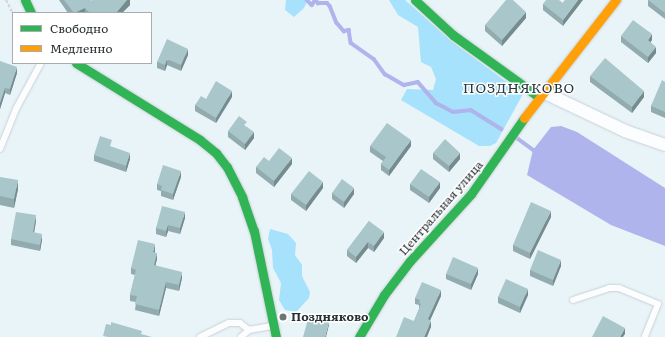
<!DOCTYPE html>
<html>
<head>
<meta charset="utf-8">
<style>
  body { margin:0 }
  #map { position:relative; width:665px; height:337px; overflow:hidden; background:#e9f4f9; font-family:Literata,serif }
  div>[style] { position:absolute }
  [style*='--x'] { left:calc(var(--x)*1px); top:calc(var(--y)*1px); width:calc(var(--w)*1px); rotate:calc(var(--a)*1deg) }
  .green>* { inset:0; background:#a6e2fb }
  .water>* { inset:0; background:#afb4ec }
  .stream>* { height:3.5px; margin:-1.75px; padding:0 1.75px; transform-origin:1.75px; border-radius:1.75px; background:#afb4ec }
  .path>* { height:2px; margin-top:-1px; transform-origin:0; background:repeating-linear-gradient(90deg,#d2d5d7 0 3px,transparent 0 5px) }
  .roads { filter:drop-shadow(0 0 1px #c9d1d5) drop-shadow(0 0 1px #c9d1d5) }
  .lane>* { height:6px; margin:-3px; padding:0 3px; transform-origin:3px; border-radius:3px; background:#fcfdfe }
  .street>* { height:12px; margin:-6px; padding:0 6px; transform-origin:6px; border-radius:6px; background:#fcfdfe }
  .fast>* { height:9px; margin:-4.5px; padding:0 4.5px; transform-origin:4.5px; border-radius:4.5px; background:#30b455 }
  .slow>* { height:9px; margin:-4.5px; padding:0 4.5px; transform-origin:4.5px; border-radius:4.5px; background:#ff9f0a }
  .wall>* { inset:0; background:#91abaf }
  .shaded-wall>* { inset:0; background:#768b8e }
  .building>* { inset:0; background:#a9c7cb }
  .dots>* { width:11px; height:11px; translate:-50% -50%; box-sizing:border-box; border:2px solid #fff; border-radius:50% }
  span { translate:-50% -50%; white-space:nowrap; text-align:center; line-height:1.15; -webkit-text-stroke:3px #fff; paint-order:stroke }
  .street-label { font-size:12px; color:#282f32 }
  .poi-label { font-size:12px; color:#282f32; font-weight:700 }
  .left { translate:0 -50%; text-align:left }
  .quarter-label { font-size:14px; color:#28383e; letter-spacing:1px }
  .legend { position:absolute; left:12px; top:12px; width:140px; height:52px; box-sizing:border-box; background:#fff; border:1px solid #a9acad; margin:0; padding:5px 7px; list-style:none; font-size:12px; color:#282f32 }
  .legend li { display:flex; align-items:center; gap:8px; height:20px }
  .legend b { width:20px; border:1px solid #a9acad }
</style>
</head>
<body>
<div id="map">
  <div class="green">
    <div style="clip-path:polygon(286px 0,308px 0,304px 8px,294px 17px,285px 10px)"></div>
    <div style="clip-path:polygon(389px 0,405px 0,451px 41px,523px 94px,496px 143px,490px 146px,479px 146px,401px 100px,407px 89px,433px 90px,436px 79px,431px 67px,421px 62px,418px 27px,398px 15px)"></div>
    <div style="clip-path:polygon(270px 229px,288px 234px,296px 243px,295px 255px,302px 265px,302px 276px,310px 292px,309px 298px,296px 312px,285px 310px,279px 300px,281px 283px,273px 268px,272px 250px,268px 239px)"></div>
  </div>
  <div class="water">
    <div style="clip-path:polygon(561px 126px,577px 132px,665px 188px,665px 246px,611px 225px,527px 175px,533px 150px,551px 127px)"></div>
  </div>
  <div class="stream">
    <div style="--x:307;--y:0;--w:7;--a:45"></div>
    <div style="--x:312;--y:5;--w:6;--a:-59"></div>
    <div style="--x:316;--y:0;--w:4;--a:56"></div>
    <div style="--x:318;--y:3;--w:9;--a:0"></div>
    <div style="--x:327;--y:3;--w:4;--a:45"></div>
    <div style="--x:330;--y:6;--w:18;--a:68"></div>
    <div style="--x:337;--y:23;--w:11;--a:49"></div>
    <div style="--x:344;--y:31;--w:5;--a:-11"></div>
    <div style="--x:349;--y:30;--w:13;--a:81"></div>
    <div style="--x:351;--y:43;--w:28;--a:35"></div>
    <div style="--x:374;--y:59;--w:19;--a:54"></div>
    <div style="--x:385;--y:74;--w:22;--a:30"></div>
    <div style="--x:404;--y:85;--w:14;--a:-12"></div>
    <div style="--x:418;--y:82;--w:28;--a:49"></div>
    <div style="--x:436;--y:103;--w:9;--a:27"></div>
    <div style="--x:444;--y:107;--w:10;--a:29"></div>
    <div style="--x:453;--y:112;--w:18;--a:-6"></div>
    <div style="--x:471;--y:110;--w:36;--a:32"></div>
    <div style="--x:517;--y:138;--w:24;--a:36"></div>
  </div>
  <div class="path">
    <div style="--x:6;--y:0;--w:16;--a:63"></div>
  </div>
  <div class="roads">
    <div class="lane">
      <div style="--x:0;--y:149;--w:43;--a:-68.2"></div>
      <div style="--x:16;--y:109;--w:52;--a:-61.5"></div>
      <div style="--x:573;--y:300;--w:38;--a:-18"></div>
      <div style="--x:609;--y:288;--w:10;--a:0"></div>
      <div style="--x:619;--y:288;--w:42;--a:22.3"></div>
      <div style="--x:658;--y:304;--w:35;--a:112"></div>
      <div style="--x:200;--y:337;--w:32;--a:-26"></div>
      <div style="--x:229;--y:323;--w:11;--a:0"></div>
      <div style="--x:240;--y:323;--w:11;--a:38"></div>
      <div style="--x:241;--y:337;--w:11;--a:-41"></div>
      <div style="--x:249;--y:330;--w:23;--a:-10"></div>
    </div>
    <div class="street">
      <div style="--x:543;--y:92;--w:91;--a:25.4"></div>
      <div style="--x:625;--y:131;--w:42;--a:19.3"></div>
    </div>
    <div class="fast">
      <div style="--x:25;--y:0;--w:14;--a:65"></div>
      <div style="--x:415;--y:0;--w:52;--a:42.6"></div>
      <div style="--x:453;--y:35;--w:106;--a:35.8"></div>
      <div style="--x:76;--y:63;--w:146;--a:31.8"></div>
      <div style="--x:200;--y:140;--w:21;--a:39"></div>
      <div style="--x:216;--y:153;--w:18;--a:52"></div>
      <div style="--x:227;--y:167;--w:34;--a:63"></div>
      <div style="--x:242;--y:197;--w:36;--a:71"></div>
      <div style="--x:254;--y:231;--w:108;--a:78.3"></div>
      <div style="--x:359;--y:337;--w:49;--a:-59.2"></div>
      <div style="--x:384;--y:295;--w:43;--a:-52.6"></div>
      <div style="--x:410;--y:261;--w:91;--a:-47.7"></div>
      <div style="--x:471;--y:194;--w:93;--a:-55.1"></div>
    </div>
    <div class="slow">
      <div style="--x:524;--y:118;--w:150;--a:-52.1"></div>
    </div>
  </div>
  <div class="wall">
    <div style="clip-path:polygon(59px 0,90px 0,91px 1px,130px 0,130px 5px,122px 13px,68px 13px)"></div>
    <div style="clip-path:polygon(565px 0,563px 26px,543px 10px,543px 4px,563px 3px)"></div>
    <div style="clip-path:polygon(648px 0,665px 0,665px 19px,648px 6px)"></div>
    <div style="clip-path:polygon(526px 18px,502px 46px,485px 31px,485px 25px)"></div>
    <div style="clip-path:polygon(621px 36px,652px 40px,650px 42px,656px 53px,648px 63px,621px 42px)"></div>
    <div style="clip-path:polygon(188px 55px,181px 71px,167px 65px,165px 71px,157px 68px,157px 62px)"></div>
    <div style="clip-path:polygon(0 61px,17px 73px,10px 95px,5px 93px,0 109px)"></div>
    <div style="clip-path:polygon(590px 76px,644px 97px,632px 113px,590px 82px)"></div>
    <div style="clip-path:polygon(665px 82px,665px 118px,651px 112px,651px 106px)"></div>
    <div style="clip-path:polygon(232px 97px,216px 123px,195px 111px,195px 105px)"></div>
    <div style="clip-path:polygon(247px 127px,254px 138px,245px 150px,228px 137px,228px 131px)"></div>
    <div style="clip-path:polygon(370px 146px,411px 146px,389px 176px,381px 170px,381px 164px,383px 161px,370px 152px)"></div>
    <div style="clip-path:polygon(112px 147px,130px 159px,126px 172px,94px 161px,94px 155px)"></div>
    <div style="clip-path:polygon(433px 153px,460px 159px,449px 172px,433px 159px)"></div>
    <div style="clip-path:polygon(269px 161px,292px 164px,274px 187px,256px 173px,256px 167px)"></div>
    <div style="clip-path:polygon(0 177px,18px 189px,14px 208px,0 205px)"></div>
    <div style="clip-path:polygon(181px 177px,173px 200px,161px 196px,161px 191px,157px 190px,157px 184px)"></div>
    <div style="clip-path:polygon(410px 184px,440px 188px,429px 203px,410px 190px)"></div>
    <div style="clip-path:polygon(323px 188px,306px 211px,291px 200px,291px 194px)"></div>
    <div style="clip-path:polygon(332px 193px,354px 194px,344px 208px,332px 199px)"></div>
    <div style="clip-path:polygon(551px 217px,530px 259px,513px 251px,513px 245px)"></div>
    <div style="clip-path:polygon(185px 218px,180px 234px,168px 231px,166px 237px,156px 234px,156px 228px)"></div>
    <div style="clip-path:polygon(36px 221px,34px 233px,42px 240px,40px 251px,11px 245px,11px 239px)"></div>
    <div style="clip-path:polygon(369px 221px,384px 238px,374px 252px,368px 248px,356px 263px,347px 256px,347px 250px)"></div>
    <div style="clip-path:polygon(155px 250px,155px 253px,157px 259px,155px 265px,182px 278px,179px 291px,166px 288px,159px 316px,135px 310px,136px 302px,130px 301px,130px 295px,135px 275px,131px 274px,131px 268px)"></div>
    <div style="clip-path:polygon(561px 266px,553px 286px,530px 276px,530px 270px)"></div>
    <div style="clip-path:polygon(446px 274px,478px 274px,471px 290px,446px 279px)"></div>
    <div style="clip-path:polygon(528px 295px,520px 313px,498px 303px,498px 297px)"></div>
    <div style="clip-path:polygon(441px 296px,430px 320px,431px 327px,414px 321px,419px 309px,419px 305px,415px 304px,415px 298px)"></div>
  </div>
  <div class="shaded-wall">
    <div style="clip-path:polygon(127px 0,130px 0,130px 5px,122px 13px,116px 13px)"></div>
    <div style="clip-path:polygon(578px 0,583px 0,563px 26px,563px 20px)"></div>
    <div style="clip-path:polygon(85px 8px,85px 13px,75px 13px)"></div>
    <div style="clip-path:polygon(526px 12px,526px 18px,502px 46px,502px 40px)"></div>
    <div style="clip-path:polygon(652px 34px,652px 40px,648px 46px,648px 40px)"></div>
    <div style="clip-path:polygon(656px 47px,656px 53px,648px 63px,648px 57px)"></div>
    <div style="clip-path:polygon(188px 49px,188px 55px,181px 71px,181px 65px)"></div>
    <div style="clip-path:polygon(167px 59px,167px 65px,165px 71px,165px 65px)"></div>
    <div style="clip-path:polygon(17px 67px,17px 73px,10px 95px,10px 89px)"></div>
    <div style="clip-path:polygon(5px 88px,5px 93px,0 109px,0 103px)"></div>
    <div style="clip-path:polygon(232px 91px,232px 97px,216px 123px,216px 118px)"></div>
    <div style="clip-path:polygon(644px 91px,644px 97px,632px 113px,632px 107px)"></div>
    <div style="clip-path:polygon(254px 132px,254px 138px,245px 150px,245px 144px)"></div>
    <div style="clip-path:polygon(411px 140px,411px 146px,389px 176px,389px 170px)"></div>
    <div style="clip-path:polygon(130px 153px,130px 159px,126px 172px,126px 166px)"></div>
    <div style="clip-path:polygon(460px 153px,460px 159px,449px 172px,449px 166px)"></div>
    <div style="clip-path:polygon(292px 158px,292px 164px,274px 187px,274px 181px)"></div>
    <div style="clip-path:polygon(181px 171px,181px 177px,173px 200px,173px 194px)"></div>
    <div style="clip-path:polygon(18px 180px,18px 189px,14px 208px,14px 199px)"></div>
    <div style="clip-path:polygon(323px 182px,323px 188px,306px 211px,306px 205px)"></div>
    <div style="clip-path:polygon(440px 182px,440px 188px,429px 203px,429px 197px)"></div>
    <div style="clip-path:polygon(354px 188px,354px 194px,344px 208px,344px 202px)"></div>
    <div style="clip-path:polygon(551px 211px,551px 217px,530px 259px,530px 253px)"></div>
    <div style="clip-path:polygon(185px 212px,185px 218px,180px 234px,180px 228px)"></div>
    <div style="clip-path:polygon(36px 215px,36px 221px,33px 238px,33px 232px)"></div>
    <div style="clip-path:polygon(168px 225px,168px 231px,166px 237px,166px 231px)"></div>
    <div style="clip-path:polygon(384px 232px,384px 238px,374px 252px,374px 246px)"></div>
    <div style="clip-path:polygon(42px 234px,42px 240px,40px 251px,40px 245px)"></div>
    <div style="clip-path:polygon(368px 242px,368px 248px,356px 263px,356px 257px)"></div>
    <div style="clip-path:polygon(155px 244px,155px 250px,153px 258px,153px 252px)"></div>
    <div style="clip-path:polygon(157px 253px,157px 259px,154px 271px,154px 265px)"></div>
    <div style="clip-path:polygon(561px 260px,561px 266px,553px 286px,553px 280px)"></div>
    <div style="clip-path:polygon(478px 268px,478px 274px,471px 290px,471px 284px)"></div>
    <div style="clip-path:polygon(182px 272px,182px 278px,179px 291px,179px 285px)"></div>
    <div style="clip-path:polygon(166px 282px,166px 288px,159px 316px,159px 310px)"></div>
    <div style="clip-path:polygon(528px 289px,528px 295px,520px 313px,520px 307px)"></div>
    <div style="clip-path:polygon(441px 290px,441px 296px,428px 325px,428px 319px)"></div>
    <div style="clip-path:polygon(431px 321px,431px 327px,427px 337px,424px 337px)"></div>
    <div style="clip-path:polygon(329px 322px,329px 325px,326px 337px,325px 337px)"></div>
    <div style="clip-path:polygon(625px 328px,625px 334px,623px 337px,620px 337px)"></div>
  </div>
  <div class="building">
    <div style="clip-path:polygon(64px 0,90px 0,91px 1px,92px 0,127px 0,116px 13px,90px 13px,85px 8px,74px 13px)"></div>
    <div style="clip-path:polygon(506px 0,513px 0,526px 12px,502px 40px,485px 25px)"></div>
    <div style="clip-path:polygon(546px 0,559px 0,563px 3px,565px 0,578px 0,563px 20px,543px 4px)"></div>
    <div style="clip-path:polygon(648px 0,665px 0,665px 13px)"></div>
    <div style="clip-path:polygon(633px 20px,652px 34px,648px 40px,656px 47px,648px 57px,621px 36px)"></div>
    <div style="clip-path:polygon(167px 39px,188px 49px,181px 65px,167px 59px,165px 65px,157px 62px)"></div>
    <div style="clip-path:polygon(605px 58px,644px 91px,632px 107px,590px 76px)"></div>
    <div style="clip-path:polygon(0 61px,17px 67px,10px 89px,5px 88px,0 103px)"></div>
    <div style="clip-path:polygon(662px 80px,665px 82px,665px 112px,651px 106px)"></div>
    <div style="clip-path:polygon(216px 81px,232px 91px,216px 118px,195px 105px,201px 96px,206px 99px)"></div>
    <div style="clip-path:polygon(239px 116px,247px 122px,244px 125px,254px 132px,245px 144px,228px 131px)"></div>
    <div style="clip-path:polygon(387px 123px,411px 140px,389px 170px,381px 164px,386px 157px,370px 146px)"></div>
    <div style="clip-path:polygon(100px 136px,112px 140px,110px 146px,130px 153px,126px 166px,94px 155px)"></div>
    <div style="clip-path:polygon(445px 139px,460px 153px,449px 166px,433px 153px)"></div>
    <div style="clip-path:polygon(279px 148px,292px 158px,274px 181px,256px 167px,264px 157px,269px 161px)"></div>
    <div style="clip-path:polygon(163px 165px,181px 171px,173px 194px,161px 190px,162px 186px,157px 184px)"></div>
    <div style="clip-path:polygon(421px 169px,440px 182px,429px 197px,410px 184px)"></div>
    <div style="clip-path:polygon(309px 171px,323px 182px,306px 205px,291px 194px)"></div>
    <div style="clip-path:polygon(0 177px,18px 180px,14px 199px,0 196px)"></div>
    <div style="clip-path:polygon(342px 179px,354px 188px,344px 202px,332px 193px)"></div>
    <div style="clip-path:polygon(531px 202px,551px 211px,530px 253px,513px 245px)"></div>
    <div style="clip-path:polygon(162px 206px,185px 212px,180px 228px,168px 225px,166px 231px,156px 228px)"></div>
    <div style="clip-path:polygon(16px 212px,36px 215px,33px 232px,42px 234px,40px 245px,11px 239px)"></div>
    <div style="clip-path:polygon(369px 221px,384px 232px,374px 246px,368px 242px,356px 257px,347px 250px)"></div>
    <div style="clip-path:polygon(138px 240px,155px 244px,153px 252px,157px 253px,154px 265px,182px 272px,179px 285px,166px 282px,159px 310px,135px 304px,137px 296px,130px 295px,136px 270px,131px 268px)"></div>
    <div style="clip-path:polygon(538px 250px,561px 260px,553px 280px,530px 270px)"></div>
    <div style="clip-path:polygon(453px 257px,478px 268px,471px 284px,446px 274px)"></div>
    <div style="clip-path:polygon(506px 279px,528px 289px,520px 307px,498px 297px)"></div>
    <div style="clip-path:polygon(422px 282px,441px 290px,428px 319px,431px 321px,424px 337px,396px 337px,404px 317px,414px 321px,421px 304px,419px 303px,420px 300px,415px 298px)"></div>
    <div style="clip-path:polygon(309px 316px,329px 322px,325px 337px,303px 337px)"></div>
    <div style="clip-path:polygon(603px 316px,625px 328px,620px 337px,592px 337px)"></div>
    <div style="clip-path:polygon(111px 322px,142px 331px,141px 334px,152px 337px,108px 337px,103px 336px,106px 324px,111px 325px)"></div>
  </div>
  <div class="dots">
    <div style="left:283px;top:317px;background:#6c7478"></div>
  </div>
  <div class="street-label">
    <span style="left:441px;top:208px;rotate:-49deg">Центральная улица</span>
  </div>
  <div class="poi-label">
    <span class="left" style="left:291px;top:317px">Поздняково</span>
  </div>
  <div class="quarter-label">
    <span style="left:519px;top:87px">ПОЗДНЯКОВО</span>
  </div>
  <ul class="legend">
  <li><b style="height:5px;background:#30b455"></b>Свободно</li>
  <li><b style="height:5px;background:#ff9f0a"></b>Медленно</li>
  </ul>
</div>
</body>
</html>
